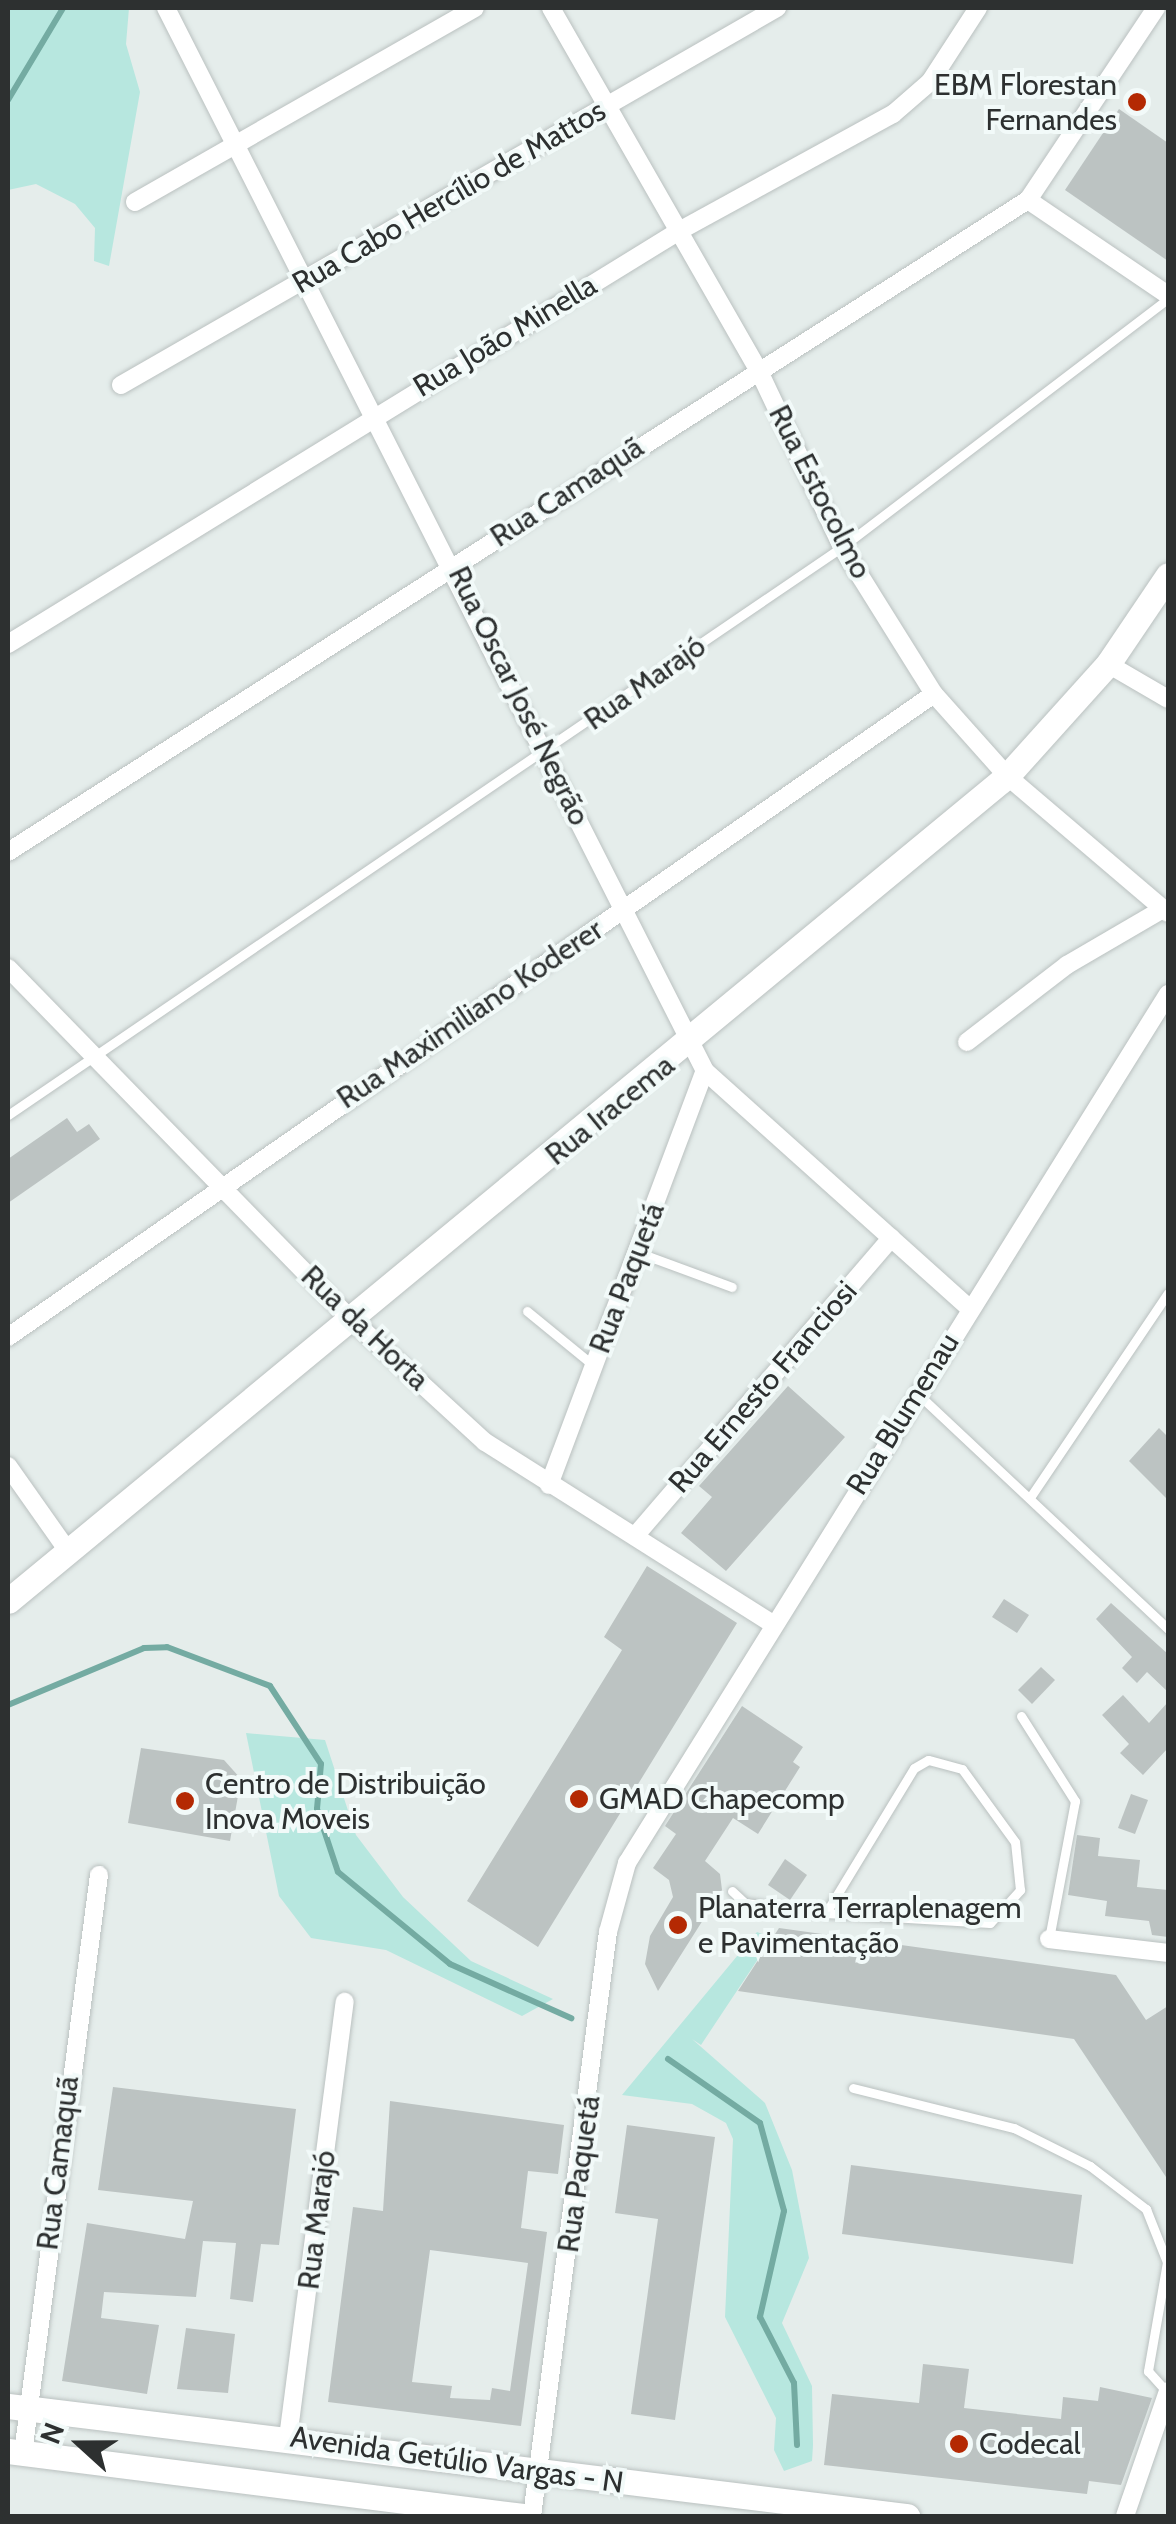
<!DOCTYPE html>
<html>
<head>
<meta charset="utf-8">
<style>
  body { margin:0 }
  #map { position:relative; width:1176px; height:2524px; overflow:hidden; background:#e5edeb; font-family:Cabin,sans-serif }
  div>[style] { position:absolute }
  [style*='--x'] { left:calc(var(--x)*1px); top:calc(var(--y)*1px); width:calc(var(--w)*1px); rotate:calc(var(--a)*1deg) }
  .green>* { inset:0; background:#b7e7df }
  .stream>* { height:6px; margin:-3px; padding:0 3px; transform-origin:3px; border-radius:3px; background:#74aba2 }
  .building>* { inset:0; background:#bcc3c2 }
  .roads { filter:drop-shadow(0 0 2px #bac1c0) drop-shadow(0 0 2px #bac1c0) }
  .lane>* { height:9px; margin:-4.5px; padding:0 4.5px; transform-origin:4.5px; border-radius:4.5px; background:#fff }
  .street>* { height:18px; margin:-9px; padding:0 9px; transform-origin:9px; border-radius:9px; background:#fff }
  .secondary>* { height:25px; margin:-12.5px; padding:0 12.5px; transform-origin:12.5px; border-radius:12.5px; background:#fff }
  .dots>* { width:28px; height:28px; translate:-50% -50%; box-sizing:border-box; border:5px solid #f2faf9; border-radius:50% }
  span { translate:-50% -50%; white-space:nowrap; text-align:center; line-height:1.15; -webkit-text-stroke:8px #f2faf9; paint-order:stroke }
  .poi-label { font-size:30px; color:#2d3030 }
  .right { translate:-100% -50%; text-align:right }
  .left { translate:0 -50%; text-align:left }
  .street-label { font-size:30px; color:#2d3030 }
  .frame { position:absolute; inset:0; border:10px solid #2d3030; pointer-events:none }
  .north { position:absolute; left:30px; top:2394px; width:100px; height:100px; -webkit-text-stroke:8px #f2faf9; paint-order:stroke; rotate:291deg; font-size:28px; font-weight:700; line-height:40px; text-align:center; color:#2d3030 }
  .north::after { content:''; display:block; margin:auto; width:35px; height:45px; background:#2d3030; clip-path:polygon(50% 0,100% 100%,50% 72%,0 100%) }
</style>
</head>
<body>
<div id="map">
  <div class="green">
    <div style="clip-path:polygon(8px 8px,129px 8px,126px 44px,140px 92px,109px 266px,94px 261px,95px 228px,75px 204px,36px 184px,8px 190px)"></div>
    <div style="clip-path:polygon(246px 1733px,325px 1740px,356px 1835px,403px 1897px,471px 1961px,553px 1999px,522px 2016px,386px 1950px,311px 1938px,279px 1896px)"></div>
    <div style="clip-path:polygon(757px 1932px,772px 1938px,701px 2045px,692px 2039px,765px 2103px,792px 2170px,809px 2258px,782px 2323px,812px 2386px,813px 2445px,812px 2461px,784px 2471px,774px 2450px,776px 2418px,725px 2317px,733px 2139px,726px 2123px,692px 2104px,622px 2095px)"></div>
  </div>
  <div class="stream">
    <div style="--x:8;--y:100;--w:107;--a:-59.1"></div>
    <div style="--x:8;--y:1705;--w:147;--a:-22.7"></div>
    <div style="--x:144;--y:1648;--w:23;--a:-2"></div>
    <div style="--x:167;--y:1647;--w:110;--a:20.7"></div>
    <div style="--x:270;--y:1686;--w:93;--a:56.8"></div>
    <div style="--x:321;--y:1764;--w:45;--a:95.1"></div>
    <div style="--x:317;--y:1809;--w:66;--a:71.6"></div>
    <div style="--x:338;--y:1872;--w:145;--a:39.4"></div>
    <div style="--x:450;--y:1964;--w:133;--a:24.1"></div>
    <div style="--x:668;--y:2059;--w:112;--a:34.8"></div>
    <div style="--x:760;--y:2123;--w:91;--a:74.7"></div>
    <div style="--x:784;--y:2211;--w:109;--a:102.8"></div>
    <div style="--x:760;--y:2317;--w:74;--a:62.7"></div>
    <div style="--x:794;--y:2383;--w:62;--a:87.2"></div>
  </div>
  <div class="building">
    <div style="clip-path:polygon(1119px 109px,1168px 143px,1168px 261px,1065px 190px)"></div>
    <div style="clip-path:polygon(67px 1118px,77px 1132px,89px 1124px,100px 1139px,8px 1203px,8px 1159px)"></div>
    <div style="clip-path:polygon(788px 1386px,845px 1437px,726px 1571px,681px 1533px,712px 1497px,699px 1486px)"></div>
    <div style="clip-path:polygon(1159px 1428px,1168px 1437px,1168px 1500px,1129px 1461px)"></div>
    <div style="clip-path:polygon(647px 1566px,737px 1623px,538px 1947px,467px 1901px,622px 1650px,604px 1637px)"></div>
    <div style="clip-path:polygon(1004px 1599px,1029px 1615px,1017px 1633px,992px 1617px)"></div>
    <div style="clip-path:polygon(1111px 1603px,1168px 1654px,1168px 1692px,1147px 1672px,1137px 1683px,1122px 1668px,1132px 1657px,1096px 1619px)"></div>
    <div style="clip-path:polygon(1041px 1667px,1055px 1680px,1032px 1704px,1018px 1690px)"></div>
    <div style="clip-path:polygon(1123px 1695px,1149px 1723px,1168px 1702px,1168px 1748px,1143px 1775px,1120px 1753px,1129px 1744px,1102px 1715px)"></div>
    <div style="clip-path:polygon(742px 1706px,803px 1747px,793px 1762px,800px 1767px,758px 1834px,733px 1818px,705px 1861px,720px 1874px,722px 1890px,658px 1991px,645px 1964px,650px 1936px,673px 1897px,669px 1880px,653px 1868px,676px 1834px,665px 1826px)"></div>
    <div style="clip-path:polygon(141px 1748px,224px 1760px,241px 1779px,230px 1841px,128px 1823px)"></div>
    <div style="clip-path:polygon(1131px 1794px,1148px 1800px,1135px 1834px,1118px 1828px)"></div>
    <div style="clip-path:polygon(1077px 1835px,1100px 1838px,1098px 1856px,1140px 1860px,1137px 1887px,1168px 1890px,1168px 1937px,1152px 1935px,1149px 1921px,1105px 1916px,1107px 1901px,1068px 1895px)"></div>
    <div style="clip-path:polygon(785px 1859px,807px 1875px,790px 1900px,768px 1885px)"></div>
    <div style="clip-path:polygon(779px 1928px,1116px 1975px,1146px 2020px,1168px 2006px,1168px 2180px,1074px 2039px,738px 1991px)"></div>
    <div style="clip-path:polygon(113px 2087px,296px 2109px,279px 2245px,261px 2244px,253px 2302px,230px 2299px,236px 2243px,203px 2241px,196px 2297px,104px 2292px,101px 2318px,159px 2325px,147px 2394px,62px 2381px,87px 2223px,185px 2239px,193px 2201px,98px 2190px)"></div>
    <div style="clip-path:polygon(evenodd,390px 2101px,564px 2125px,558px 2174px,528px 2171px,521px 2228px,547px 2232px,521px 2426px,328px 2402px,353px 2207px,383px 2211px,390px 2101px,430px 2250px,528px 2263px,510px 2391px,492px 2388px,490px 2400px,450px 2398px,452px 2386px,412px 2382px,430px 2250px)"></div>
    <div style="clip-path:polygon(627px 2125px,715px 2137px,675px 2420px,631px 2414px,658px 2219px,615px 2213px)"></div>
    <div style="clip-path:polygon(851px 2165px,1082px 2195px,1073px 2264px,842px 2234px)"></div>
    <div style="clip-path:polygon(186px 2328px,235px 2334px,228px 2393px,177px 2389px)"></div>
    <div style="clip-path:polygon(923px 2364px,969px 2369px,964px 2408px,1061px 2419px,1063px 2397px,1098px 2401px,1100px 2387px,1152px 2398px,1121px 2485px,1089px 2481px,1087px 2494px,824px 2465px,832px 2394px,919px 2403px)"></div>
  </div>
  <div class="roads">
    <div class="lane">
      <div style="--x:8;--y:1115;--w:1009;--a:-34.26"></div>
      <div style="--x:842;--y:547;--w:410;--a:-37.3"></div>
      <div style="--x:637;--y:1252;--w:101;--a:20.2"></div>
      <div style="--x:527;--y:1311;--w:85;--a:39.3"></div>
      <div style="--x:919;--y:1395;--w:342;--a:43.2"></div>
      <div style="--x:1031;--y:1496;--w:245;--a:-56"></div>
      <div style="--x:1021;--y:1716;--w:101;--a:57.6"></div>
      <div style="--x:1075;--y:1801;--w:140;--a:100.7"></div>
      <div style="--x:732;--y:1891;--w:18;--a:43"></div>
      <div style="--x:745;--y:1903;--w:82;--a:7"></div>
      <div style="--x:826;--y:1913;--w:164;--a:3.5"></div>
      <div style="--x:990;--y:1923;--w:45;--a:-47.7"></div>
      <div style="--x:1020;--y:1890;--w:48;--a:-95.9"></div>
      <div style="--x:1015;--y:1842;--w:90;--a:-126"></div>
      <div style="--x:962;--y:1769;--w:35;--a:-165"></div>
      <div style="--x:928;--y:1760;--w:16;--a:150"></div>
      <div style="--x:914;--y:1768;--w:170;--a:121.3"></div>
      <div style="--x:853;--y:2088;--w:166;--a:14"></div>
      <div style="--x:1014;--y:2128;--w:85;--a:26.6"></div>
      <div style="--x:1090;--y:2166;--w:71;--a:37.5"></div>
      <div style="--x:1146;--y:2209;--w:57;--a:68.4"></div>
      <div style="--x:1167;--y:2262;--w:111;--a:99.9"></div>
      <div style="--x:1148;--y:2371;--w:30;--a:48"></div>
    </div>
    <div class="street">
      <div style="--x:166;--y:8;--w:1192;--a:63.11"></div>
      <div style="--x:705;--y:1071;--w:355;--a:41.9"></div>
      <div style="--x:551;--y:8;--w:416;--a:60.2"></div>
      <div style="--x:758;--y:369;--w:197;--a:64.7"></div>
      <div style="--x:842;--y:547;--w:173;--a:58"></div>
      <div style="--x:934;--y:694;--w:110;--a:48.3"></div>
      <div style="--x:1007;--y:776;--w:211;--a:40.4"></div>
      <div style="--x:1028;--y:200;--w:169;--a:34.2"></div>
      <div style="--x:135;--y:202;--w:391;--a:-29.7"></div>
      <div style="--x:121;--y:385;--w:757;--a:-29.89"></div>
      <div style="--x:8;--y:644;--w:788;--a:-31.61"></div>
      <div style="--x:679;--y:231;--w:244;--a:-28.7"></div>
      <div style="--x:893;--y:114;--w:49;--a:-40.9"></div>
      <div style="--x:930;--y:82;--w:88;--a:-57"></div>
      <div style="--x:1108;--y:664;--w:69;--a:30.3"></div>
      <div style="--x:8;--y:852;--w:1211;--a:-32.59"></div>
      <div style="--x:1028;--y:200;--w:231;--a:-56.3"></div>
      <div style="--x:8;--y:968;--w:494;--a:45.7"></div>
      <div style="--x:353;--y:1321;--w:179;--a:42.5"></div>
      <div style="--x:485;--y:1442;--w:341;--a:32.3"></div>
      <div style="--x:967;--y:1042;--w:126;--a:-37.6"></div>
      <div style="--x:1067;--y:965;--w:111;--a:-30.3"></div>
      <div style="--x:8;--y:1337;--w:1127;--a:-34.78"></div>
      <div style="--x:8;--y:1466;--w:104;--a:54.8"></div>
      <div style="--x:549;--y:1485;--w:442;--a:-69.4"></div>
      <div style="--x:635;--y:1536;--w:393;--a:-49.3"></div>
      <div style="--x:1049;--y:1939;--w:120;--a:6.7"></div>
      <div style="--x:288;--y:2438;--w:440;--a:-82.6"></div>
      <div style="--x:23;--y:2453;--w:583;--a:-82.51"></div>
      <div style="--x:532;--y:2516;--w:589;--a:-82.59"></div>
      <div style="--x:608;--y:1932;--w:72;--a:-74.6"></div>
      <div style="--x:627;--y:1863;--w:1024;--a:-58.1"></div>
      <div style="--x:1125;--y:2516;--w:132;--a:-71"></div>
    </div>
    <div class="secondary">
      <div style="--x:8;--y:1601;--w:1296;--a:-39.55"></div>
      <div style="--x:1007;--y:776;--w:151;--a:-48"></div>
      <div style="--x:1108;--y:664;--w:107;--a:-56"></div>
      <div style="--x:8;--y:2406;--w:906;--a:6.98"></div>
      <div style="--x:8;--y:2451;--w:519;--a:7.19"></div>
    </div>
  </div>
  <div class="dots">
    <div style="left:1137px;top:102px;background:#b42903"></div>
    <div style="left:579px;top:1799px;background:#b42903"></div>
    <div style="left:185px;top:1801px;background:#b42903"></div>
    <div style="left:678px;top:1925px;background:#b42903"></div>
    <div style="left:959px;top:2444px;background:#b42903"></div>
  </div>
  <div class="poi-label">
    <span class="right" style="left:1117px;top:102px">EBM Florestan<br>Fernandes</span>
    <span class="left" style="left:205px;top:1801px">Centro de Distribuição<br>Inova Moveis</span>
    <span class="left" style="left:599px;top:1799px">GMAD Chapecomp</span>
    <span class="left" style="left:698px;top:1925px">Planaterra Terraplenagem<br>e Pavimentação</span>
    <span class="left" style="left:979px;top:2444px">Codecal</span>
  </div>
  <div class="street-label">
    <span style="left:449px;top:197px;rotate:-30deg">Rua Cabo Hercílio de Mattos</span>
    <span style="left:505px;top:336px;rotate:-31deg">Rua João Minella</span>
    <span style="left:567px;top:492px;rotate:-33deg">Rua Camaquã</span>
    <span style="left:820px;top:492px;rotate:63deg">Rua Estocolmo</span>
    <span style="left:645px;top:683px;rotate:-35deg">Rua Marajó</span>
    <span style="left:519px;top:696px;rotate:64deg">Rua Oscar José Negrão</span>
    <span style="left:470px;top:1014px;rotate:-34deg">Rua Maximiliano Koderer</span>
    <span style="left:610px;top:1110px;rotate:-39deg">Rua Iracema</span>
    <span style="left:627px;top:1278px;rotate:-69deg">Rua Paquetá</span>
    <span style="left:365px;top:1328px;rotate:44deg">Rua da Horta</span>
    <span style="left:763px;top:1387px;rotate:-49deg">Rua Ernesto Franciosi</span>
    <span style="left:903px;top:1414px;rotate:-58deg">Rua Blumenau</span>
    <span style="left:58px;top:2163px;rotate:-83deg">Rua Camaquã</span>
    <span style="left:579px;top:2174px;rotate:-82deg">Rua Paquetá</span>
    <span style="left:317px;top:2220px;rotate:-83deg">Rua Marajó</span>
    <span style="left:457px;top:2460px;rotate:8deg">Avenida Getúlio Vargas - N</span>
  </div>
  <div class="frame"></div>
  <div class="north">N</div>
</div>
</body>
</html>
